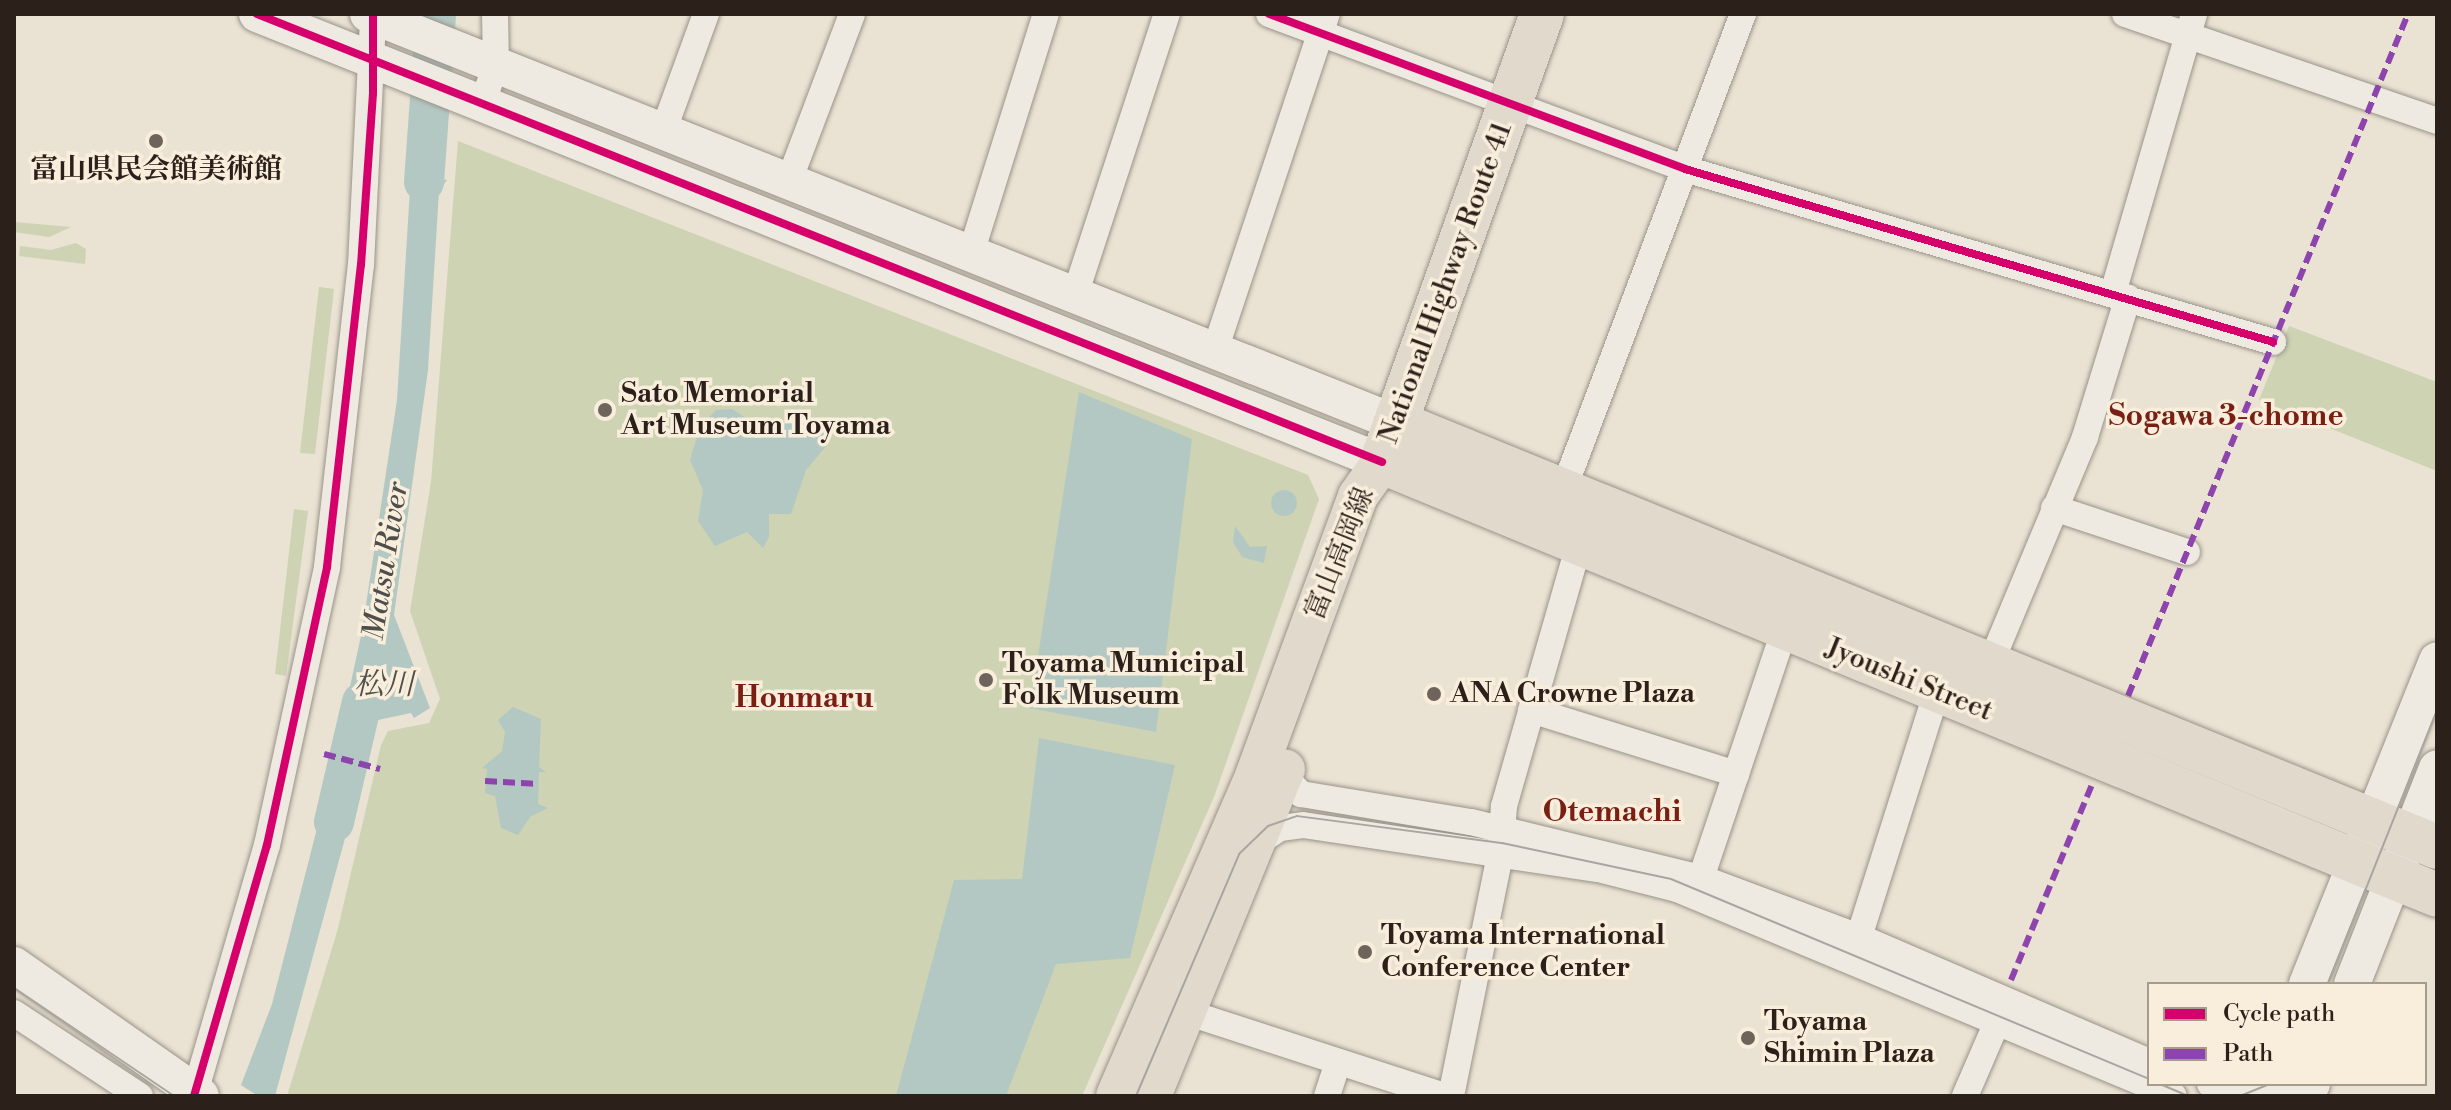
<!DOCTYPE html>
<html>
<head>
<meta charset="utf-8">
<style>
  body { margin:0 }
  #map { position:relative; width:2451px; height:1110px; overflow:hidden; background:#eae2d2; font-family:"Libre Bodoni","Noto Serif JP",serif }
  div>[style] { position:absolute }
  [style*='--x'] { left:calc(var(--x)*1px); top:calc(var(--y)*1px); width:calc(var(--w)*1px); rotate:calc(var(--a)*1deg) }
  .green>* { inset:0; background:#cdd3b3 }
  .water>* { inset:0; background:#b4c8c3 }
  .round { border-radius:50% }
  .river>* { height:40px; margin:-20px; padding:0 20px; transform-origin:20px; border-radius:20px; background:#b4c8c3 }
  .roads { filter:drop-shadow(0 0 2px #999389) drop-shadow(0 0 2px #999389) }
  .street>* { height:26px; margin:-13px; padding:0 13px; transform-origin:13px; border-radius:13px; background:#eeeae1 }
  .secondary>* { height:36px; margin:-18px; padding:0 18px; transform-origin:18px; border-radius:18px; background:#eeeae1 }
  .primary>* { height:40px; margin:-20px; padding:0 20px; transform-origin:20px; border-radius:20px; background:#e1d9cc }
  .highway>* { height:44px; margin:-22px; padding:0 22px; transform-origin:22px; border-radius:22px; background:#e1d9cc }
  .tram>* { height:2px; margin:-1px; padding:0 1px; transform-origin:1px; border-radius:1px; background:#a9a69f }
  .quiet>* { height:6px; margin-top:-3px; transform-origin:0; background:repeating-linear-gradient(90deg,#8e44ad 0 12px,transparent 0 18px) }
  .cycleway>* { height:8px; margin:-4px; padding:0 4px; transform-origin:4px; border-radius:4px; background:#d6006c }
  .dots>* { width:22px; height:22px; translate:-50% -50%; box-sizing:border-box; border:4px solid #f8eedb; border-radius:50% }
  span { translate:-50% -50%; white-space:nowrap; text-align:center; line-height:1.15; -webkit-text-stroke:7px #f8eedb; paint-order:stroke }
  .poi-label { font-size:28px; color:#2c201b; font-weight:700 }
  .left { translate:0 -50%; text-align:left }
  .street-label { font-size:28px; color:#2c201b }
  .neighbourhood-label { font-size:30px; color:#7a1f14; font-weight:700 }
  .water-label { font-size:30px; color:#4e4f4b; font-style:italic }
  .frame { position:absolute; inset:0; border:16px solid #2c201b; pointer-events:none }
  .legend { position:absolute; left:2147px; top:982px; width:280px; height:104px; box-sizing:border-box; background:#f8eedb; border:2px solid #a69c8e; margin:0; padding:10px 14px; list-style:none; font-size:24px; color:#2c201b }
  .legend li { display:flex; align-items:center; gap:16px; height:40px }
  .legend b { width:40px; border:2px solid #a69c8e }
</style>
</head>
<body>
<div id="map">
  <div class="green">
    <div style="clip-path:polygon(458px 141px,1308px 475px,1319px 499px,1214px 797px,1082px 1096px,287px 1096px,337px 932px,381px 745px,388px 731px,429px 723px,440px 699px,410px 611px,431px 482px)"></div>
    <div style="clip-path:polygon(14px 222px,71px 227px,49px 237px,14px 232px)"></div>
    <div style="clip-path:polygon(76px 243px,86px 249px,85px 264px,19px 256px,20px 246px,51px 250px)"></div>
    <div style="clip-path:polygon(319px 287px,334px 289px,315px 454px,300px 453px)"></div>
    <div style="clip-path:polygon(2289px 326px,2437px 382px,2437px 471px,2259px 400px)"></div>
    <div style="clip-path:polygon(294px 509px,308px 511px,286px 676px,275px 674px)"></div>
  </div>
  <div class="water">
    <div style="clip-path:polygon(414px 124px,438px 134px,436px 178px,447px 180px,439px 191px,428px 370px,394px 615px,430px 708px,414px 718px,411px 713px,378px 720px,364px 757px,336px 751px,362px 631px,397px 400px)"></div>
    <div style="clip-path:polygon(1079px 392px,1192px 439px,1156px 732px,1030px 708px)"></div>
    <div style="clip-path:polygon(732px 409px,760px 427px,803px 421px,825px 434px,829px 443px,806px 470px,791px 514px,769px 514px,769px 537px,763px 548px,747px 532px,715px 546px,698px 521px,703px 490px,690px 460px,700px 427px,716px 410px)"></div>
    <div class="round" style="left:1271px;top:490px;width:26px;height:26px"></div>
    <div style="clip-path:polygon(1235px 526px,1250px 547px,1267px 546px,1264px 563px,1242px 557px,1233px 542px)"></div>
    <div style="clip-path:polygon(513px 707px,541px 719px,539px 767px,546px 772px,539px 772px,538px 804px,548px 808px,531px 816px,518px 835px,501px 828px,495px 796px,485px 793px,487px 769px,482px 768px,502px 751px,505px 732px,498px 720px)"></div>
    <div style="clip-path:polygon(1039px 738px,1175px 765px,1130px 958px,1056px 964px,1006px 1096px,896px 1096px,954px 880px,1022px 879px)"></div>
    <div style="clip-path:polygon(333px 766px,363px 772px,275px 1096px,258px 1096px,241px 1085px,272px 1004px)"></div>
  </div>
  <div class="river">
    <div style="--x:424;--y:182;--w:168;--a:-85.9"></div>
    <div style="--x:334;--y:822;--w:123;--a:-76.9"></div>
  </div>
  <div class="roads">
    <div class="street">
      <div style="--x:1269;--y:14;--w:444;--a:20.4"></div>
      <div style="--x:1685;--y:169;--w:613;--a:16.39"></div>
      <div style="--x:2125;--y:14;--w:330;--a:18.9"></div>
      <div style="--x:483;--y:102;--w:39;--a:-71"></div>
      <div style="--x:496;--y:65;--w:51;--a:-91.1"></div>
      <div style="--x:663;--y:132;--w:126;--a:-70"></div>
      <div style="--x:789;--y:181;--w:178;--a:-69.3"></div>
      <div style="--x:971;--y:253;--w:250;--a:-72.6"></div>
      <div style="--x:2113;--y:293;--w:291;--a:-73.8"></div>
      <div style="--x:1075;--y:295;--w:296;--a:-71.9"></div>
      <div style="--x:1215;--y:350;--w:354;--a:-71.6"></div>
      <div style="--x:1563;--y:491;--w:510;--a:-69.33"></div>
      <div style="--x:2054;--y:508;--w:140;--a:18.3"></div>
      <div style="--x:1989;--y:667;--w:249;--a:-67.3"></div>
      <div style="--x:2085;--y:437;--w:146;--a:-72.9"></div>
      <div style="--x:1531;--y:710;--w:215;--a:17.3"></div>
      <div style="--x:1286;--y:768;--w:11;--a:85"></div>
      <div style="--x:1287;--y:779;--w:21;--a:47"></div>
      <div style="--x:1301;--y:794;--w:172;--a:9.4"></div>
      <div style="--x:1471;--y:822;--w:237;--a:13.7"></div>
      <div style="--x:1701;--y:878;--w:169;--a:20.5"></div>
      <div style="--x:1859;--y:937;--w:316;--a:23.3"></div>
      <div style="--x:1260;--y:841;--w:24;--a:-33"></div>
      <div style="--x:1280;--y:828;--w:23;--a:-7"></div>
      <div style="--x:1303;--y:825;--w:298;--a:8.5"></div>
      <div style="--x:1598;--y:869;--w:81;--a:14.2"></div>
      <div style="--x:1677;--y:889;--w:538;--a:22.61"></div>
      <div style="--x:1701;--y:878;--w:263;--a:-71.4"></div>
      <div style="--x:1859;--y:937;--w:258;--a:-72.4"></div>
      <div style="--x:14;--y:1013;--w:151;--a:33.4"></div>
      <div style="--x:1189;--y:1013;--w:269;--a:18"></div>
      <div style="--x:2210;--y:1084;--w:47;--a:14.9"></div>
      <div style="--x:194;--y:1096;--w:261;--a:-73.8"></div>
      <div style="--x:267;--y:845;--w:284;--a:-77.8"></div>
      <div style="--x:327;--y:567;--w:304;--a:-83.6"></div>
      <div style="--x:361;--y:265;--w:249;--a:-87.2"></div>
      <div style="--x:1327;--y:1096;--w:36;--a:-72"></div>
      <div style="--x:1451;--y:1096;--w:245;--a:-78.5"></div>
      <div style="--x:1500;--y:856;--w:50;--a:-85.4"></div>
      <div style="--x:1504;--y:806;--w:272;--a:-74"></div>
      <div style="--x:1965;--y:1096;--w:98;--a:-66.6"></div>
    </div>
    <div class="secondary">
      <div style="--x:257;--y:14;--w:1211;--a:21.71"></div>
      <div style="--x:368;--y:14;--w:1107;--a:21.68"></div>
      <div style="--x:14;--y:965;--w:228;--a:35"></div>
      <div style="--x:2307;--y:984;--w:349;--a:-68.1"></div>
      <div style="--x:2352;--y:984;--w:232;--a:-68.5"></div>
      <div style="--x:2273;--y:1084;--w:13;--a:67"></div>
      <div style="--x:2301;--y:1096;--w:16;--a:-47"></div>
    </div>
    <div class="primary">
      <div style="--x:1116;--y:1096;--w:349;--a:-66.5"></div>
      <div style="--x:1255;--y:776;--w:298;--a:-69.8"></div>
      <div style="--x:1358;--y:496;--w:42;--a:-54.8"></div>
      <div style="--x:1151;--y:1096;--w:353;--a:-67.7"></div>
    </div>
    <div class="highway">
      <div style="--x:1542;--y:14;--w:476;--a:109.7"></div>
      <div style="--x:1382;--y:462;--w:1140;--a:22.31"></div>
      <div style="--x:1397;--y:423;--w:1123;--a:22.18"></div>
    </div>
  </div>
  <div class="tram">
    <div style="--x:2328;--y:984;--w:295;--a:-68.3"></div>
    <div style="--x:14;--y:988;--w:193;--a:34"></div>
    <div style="--x:2160;--y:1084;--w:30;--a:23"></div>
    <div style="--x:1136;--y:1096;--w:263;--a:-66.9"></div>
    <div style="--x:1239;--y:854;--w:40;--a:-44"></div>
    <div style="--x:1268;--y:826;--w:31;--a:-19"></div>
    <div style="--x:1297;--y:816;--w:207;--a:7.5"></div>
    <div style="--x:1502;--y:843;--w:173;--a:12"></div>
    <div style="--x:1671;--y:879;--w:518;--a:22.7"></div>
    <div style="--x:2240;--y:1096;--w:32;--a:-22"></div>
  </div>
  <div class="quiet">
    <div style="--x:2128;--y:696;--w:737;--a:-67.68"></div>
    <div style="--x:324;--y:754;--w:58;--a:15"></div>
    <div style="--x:485;--y:781;--w:54;--a:3.2"></div>
    <div style="--x:2011;--y:980;--w:214;--a:-67.5"></div>
  </div>
  <div class="cycleway">
    <div style="--x:257;--y:14;--w:1211;--a:21.71"></div>
    <div style="--x:1269;--y:14;--w:444;--a:20.4"></div>
    <div style="--x:1685;--y:169;--w:613;--a:16.39"></div>
    <div style="--x:194;--y:1096;--w:261;--a:-73.8"></div>
    <div style="--x:267;--y:845;--w:284;--a:-77.8"></div>
    <div style="--x:327;--y:567;--w:304;--a:-83.6"></div>
    <div style="--x:361;--y:265;--w:172;--a:-86"></div>
    <div style="--x:373;--y:93;--w:79;--a:-90"></div>
  </div>
  <div class="dots">
    <div style="left:156px;top:141px;background:#6e645b"></div>
    <div style="left:605px;top:410px;background:#6e645b"></div>
    <div style="left:986px;top:680px;background:#6e645b"></div>
    <div style="left:1434px;top:694px;background:#6e645b"></div>
    <div style="left:1365px;top:952px;background:#6e645b"></div>
    <div style="left:1748px;top:1038px;background:#6e645b"></div>
  </div>
  <div class="poi-label">
    <span style="left:156px;top:170px">富山県民会館美術館</span>
    <span class="left" style="left:621px;top:410px">Sato Memorial<br>Art Museum Toyama</span>
    <span class="left" style="left:1002px;top:680px">Toyama Municipal<br>Folk Museum</span>
    <span class="left" style="left:1450px;top:694px">ANA Crowne Plaza</span>
    <span class="left" style="left:1381px;top:952px">Toyama International<br>Conference Center</span>
    <span class="left" style="left:1764px;top:1038px">Toyama<br>Shimin Plaza</span>
  </div>
  <div class="street-label">
    <span style="left:1446px;top:283px;rotate:-70deg">National Highway Route 41</span>
    <span style="left:1340px;top:554px;rotate:-68deg">富山高岡線</span>
    <span style="left:1909px;top:680px;rotate:22deg">Jyoushi Street</span>
  </div>
  <div class="neighbourhood-label">
    <span style="left:2226px;top:416px">Sogawa 3-chome</span>
    <span style="left:804px;top:698px">Honmaru</span>
    <span style="left:1612px;top:812px">Otemachi</span>
  </div>
  <div class="water-label">
    <span style="left:386px;top:561px;rotate:-81deg">Matsu River</span>
    <span style="left:384px;top:685px">松川</span>
  </div>
  <div class="frame"></div>
  <ul class="legend">
  <li><b style="height:10px;background:#d6006c"></b>Cycle path</li>
  <li><b style="height:10px;background:#8e44ad"></b>Path</li>
  </ul>
</div>
</body>
</html>
